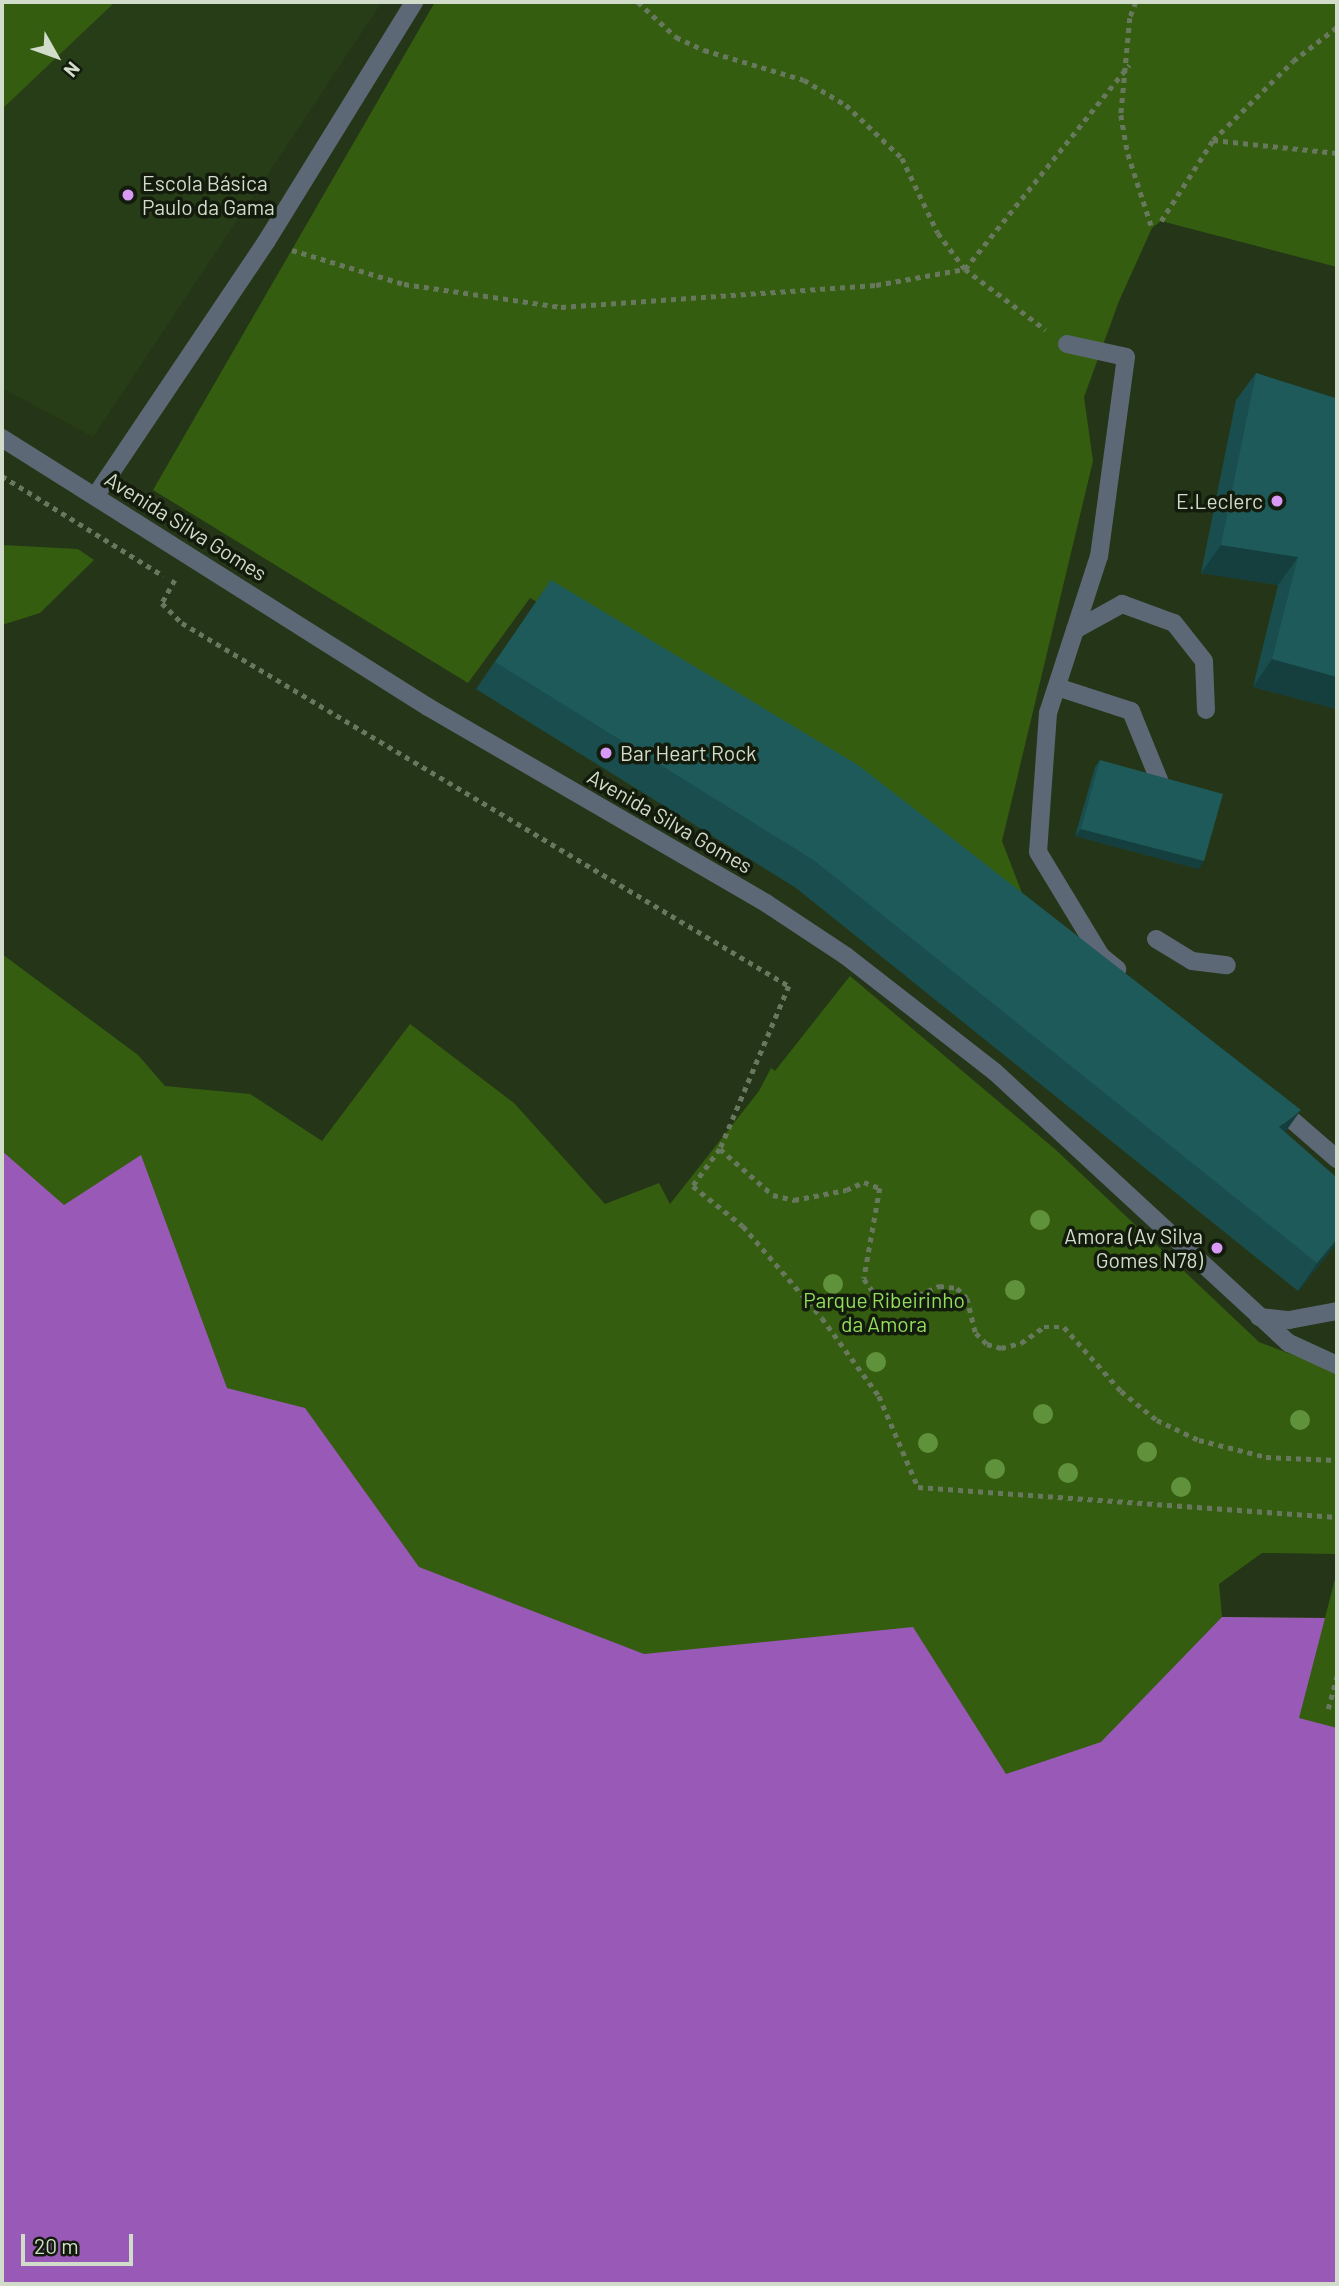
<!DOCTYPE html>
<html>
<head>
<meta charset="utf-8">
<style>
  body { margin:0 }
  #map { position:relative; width:1339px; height:2286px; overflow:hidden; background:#243617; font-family:Barlow,sans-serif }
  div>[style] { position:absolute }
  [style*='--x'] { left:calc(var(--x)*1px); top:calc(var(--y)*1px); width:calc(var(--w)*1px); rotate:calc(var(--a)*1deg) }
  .built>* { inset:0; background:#273d17 }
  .green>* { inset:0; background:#345d10 }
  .water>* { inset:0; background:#9959b6 }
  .path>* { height:4.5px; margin-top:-2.25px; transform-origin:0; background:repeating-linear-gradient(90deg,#68785e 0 5px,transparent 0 10px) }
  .service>* { height:18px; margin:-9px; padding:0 9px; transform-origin:9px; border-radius:9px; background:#5d6876 }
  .minor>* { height:18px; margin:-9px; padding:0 9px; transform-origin:9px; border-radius:9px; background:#5d6876 }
  .tertiary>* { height:18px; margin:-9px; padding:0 9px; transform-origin:9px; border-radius:9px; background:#5d6876 }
  .trees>* { width:20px; height:20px; margin:-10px; border-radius:50%; background:#60923b }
  .wall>* { inset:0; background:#1a4d4d }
  .shaded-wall>* { inset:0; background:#153f3e }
  .building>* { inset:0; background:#1e5a59 }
  .dots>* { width:19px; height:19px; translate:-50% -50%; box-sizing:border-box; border:4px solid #131b0d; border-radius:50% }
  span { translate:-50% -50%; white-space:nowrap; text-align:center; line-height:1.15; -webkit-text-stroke:7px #131b0d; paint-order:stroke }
  .poi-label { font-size:21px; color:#d1ddca }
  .left { translate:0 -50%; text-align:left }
  .right { translate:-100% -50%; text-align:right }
  .street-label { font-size:21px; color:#d1ddca }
  .park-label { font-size:21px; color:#92dd59 }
  .frame { position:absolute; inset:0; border:4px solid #d1ddca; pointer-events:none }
  .north { position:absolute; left:21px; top:21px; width:70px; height:70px; -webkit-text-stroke:5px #131b0d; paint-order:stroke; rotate:130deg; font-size:19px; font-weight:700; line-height:28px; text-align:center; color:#d1ddca }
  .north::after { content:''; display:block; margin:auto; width:24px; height:32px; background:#d1ddca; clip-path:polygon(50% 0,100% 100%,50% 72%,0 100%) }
  .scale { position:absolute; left:21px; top:2234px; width:112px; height:32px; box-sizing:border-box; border:4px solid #d1ddca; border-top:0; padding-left:9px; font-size:21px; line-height:24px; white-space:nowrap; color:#d1ddca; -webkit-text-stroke:5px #131b0d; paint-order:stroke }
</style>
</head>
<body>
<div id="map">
  <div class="built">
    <div style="clip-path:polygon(2px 2px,382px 2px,93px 437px,2px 388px)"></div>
  </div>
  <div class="green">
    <div style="clip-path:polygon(2px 2px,115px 2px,2px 109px)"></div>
    <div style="clip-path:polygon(435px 2px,1337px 2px,1337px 267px,1161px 221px,1152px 228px,1119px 301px,1084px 397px,1093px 461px,1002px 841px,1040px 940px,823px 760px,530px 598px,468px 683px,153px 490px)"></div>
    <div style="clip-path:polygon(2px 545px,78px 549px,94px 560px,40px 613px,2px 625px)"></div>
    <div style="clip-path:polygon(2px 954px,138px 1055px,165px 1086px,250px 1094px,322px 1141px,410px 1024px,514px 1103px,605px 1204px,659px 1183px,670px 1204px,759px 1091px,771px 1068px,775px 1071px,850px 976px,1056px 1150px,1259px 1342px,1333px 1370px,1337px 1374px,1337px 1554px,1262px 1553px,1219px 1584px,1222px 1617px,1325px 1618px,1337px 1571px,1337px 2284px,2px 2284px)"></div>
  </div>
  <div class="water">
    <div style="clip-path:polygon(2px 1151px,64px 1205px,141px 1155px,227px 1388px,305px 1408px,419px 1567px,644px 1654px,913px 1627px,1006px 1774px,1101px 1742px,1222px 1617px,1325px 1618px,1299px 1718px,1337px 1728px,1337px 2284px,2px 2284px)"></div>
  </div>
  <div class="path">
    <div style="--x:638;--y:2;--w:52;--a:42.6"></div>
    <div style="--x:676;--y:37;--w:31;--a:25"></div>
    <div style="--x:704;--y:50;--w:104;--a:16.7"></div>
    <div style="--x:804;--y:80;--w:49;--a:30.8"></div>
    <div style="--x:846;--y:105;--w:77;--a:43.4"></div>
    <div style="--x:902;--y:158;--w:83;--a:64.4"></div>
    <div style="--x:938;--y:233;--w:45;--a:53.1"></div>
    <div style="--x:965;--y:269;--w:101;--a:37"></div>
    <div style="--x:1136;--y:2;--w:17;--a:111"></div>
    <div style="--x:1130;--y:18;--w:97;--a:95.3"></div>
    <div style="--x:1121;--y:115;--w:40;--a:80"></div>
    <div style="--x:1128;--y:154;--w:78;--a:72"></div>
    <div style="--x:1213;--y:140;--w:125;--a:6"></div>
    <div style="--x:1161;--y:221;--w:96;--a:-57.3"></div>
    <div style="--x:1213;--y:140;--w:112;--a:-44.6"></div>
    <div style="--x:1293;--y:61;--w:56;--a:-37.7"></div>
    <div style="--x:292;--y:250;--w:117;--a:16.9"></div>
    <div style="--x:404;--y:284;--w:159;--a:8.3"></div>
    <div style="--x:561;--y:307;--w:316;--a:-4"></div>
    <div style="--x:876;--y:285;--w:90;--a:-10.2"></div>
    <div style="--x:965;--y:269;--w:262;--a:-51.2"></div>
    <div style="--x:2;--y:476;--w:190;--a:31.7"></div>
    <div style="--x:175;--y:580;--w:26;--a:119"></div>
    <div style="--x:162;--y:603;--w:28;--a:45"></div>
    <div style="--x:182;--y:623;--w:707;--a:30.88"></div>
    <div style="--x:789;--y:986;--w:177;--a:112.9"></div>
    <div style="--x:720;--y:1149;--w:46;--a:126.1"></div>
    <div style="--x:693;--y:1186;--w:64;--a:38.7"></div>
    <div style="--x:743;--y:1226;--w:121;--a:49.3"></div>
    <div style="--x:822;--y:1318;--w:97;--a:53.8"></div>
    <div style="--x:879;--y:1396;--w:99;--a:66.8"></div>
    <div style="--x:918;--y:1487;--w:420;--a:4.1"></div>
    <div style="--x:720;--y:1149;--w:70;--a:41"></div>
    <div style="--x:773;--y:1195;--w:22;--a:13"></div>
    <div style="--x:794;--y:1200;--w:53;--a:-10.9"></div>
    <div style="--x:846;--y:1190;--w:20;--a:-24"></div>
    <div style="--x:864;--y:1182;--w:17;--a:21"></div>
    <div style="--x:880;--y:1188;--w:92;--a:100"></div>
    <div style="--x:864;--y:1279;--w:31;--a:54"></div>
    <div style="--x:882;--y:1304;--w:18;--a:-3"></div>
    <div style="--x:900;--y:1303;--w:43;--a:-23.6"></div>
    <div style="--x:939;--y:1286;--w:18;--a:6"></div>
    <div style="--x:957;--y:1288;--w:14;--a:45"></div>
    <div style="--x:967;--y:1298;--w:36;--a:76"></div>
    <div style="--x:976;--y:1333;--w:16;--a:45"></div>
    <div style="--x:987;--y:1344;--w:15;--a:16"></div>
    <div style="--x:1001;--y:1348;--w:21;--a:-14"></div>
    <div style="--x:1021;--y:1343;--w:28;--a:-35"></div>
    <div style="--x:1044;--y:1327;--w:20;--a:0"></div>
    <div style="--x:1064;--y:1327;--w:86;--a:48.3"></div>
    <div style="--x:1121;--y:1391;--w:46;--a:38.9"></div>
    <div style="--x:1157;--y:1420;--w:47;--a:25.5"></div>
    <div style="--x:1199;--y:1440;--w:69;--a:14.2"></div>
    <div style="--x:1266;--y:1457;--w:71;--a:2.4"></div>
    <div style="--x:1328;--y:1709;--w:35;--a:-75"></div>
  </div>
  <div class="service">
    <div style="--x:1067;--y:344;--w:60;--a:12.4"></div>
    <div style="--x:1126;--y:357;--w:201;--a:97.7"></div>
    <div style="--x:1099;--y:556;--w:165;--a:108"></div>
    <div style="--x:1048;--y:713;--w:139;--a:94.1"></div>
    <div style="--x:1038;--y:852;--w:122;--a:58.8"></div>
    <div style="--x:1101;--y:956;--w:21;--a:39"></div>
    <div style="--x:1075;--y:630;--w:54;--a:-29"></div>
    <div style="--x:1122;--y:604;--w:55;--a:20.1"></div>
    <div style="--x:1174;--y:623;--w:48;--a:51.7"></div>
    <div style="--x:1204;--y:661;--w:49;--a:87.7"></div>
    <div style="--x:1057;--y:687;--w:78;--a:18"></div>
    <div style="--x:1131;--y:711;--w:93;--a:67.9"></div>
    <div style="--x:1156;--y:939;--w:42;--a:31.4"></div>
    <div style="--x:1192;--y:961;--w:35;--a:7"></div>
    <div style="--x:1276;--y:1106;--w:81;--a:41"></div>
  </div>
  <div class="minor">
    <div style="--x:96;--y:495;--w:305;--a:-56.1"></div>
    <div style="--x:266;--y:242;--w:282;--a:-58.3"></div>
  </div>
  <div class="tertiary">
    <div style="--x:2;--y:438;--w:504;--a:32.27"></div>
    <div style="--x:428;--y:707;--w:391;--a:30.1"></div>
    <div style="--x:766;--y:903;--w:96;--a:33.5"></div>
    <div style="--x:846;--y:956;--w:189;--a:37.9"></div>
    <div style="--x:995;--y:1072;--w:400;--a:42.7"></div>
    <div style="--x:1289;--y:1343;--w:53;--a:24.6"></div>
    <div style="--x:1259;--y:1317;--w:30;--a:6"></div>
    <div style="--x:1289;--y:1320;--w:49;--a:-10.6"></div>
  </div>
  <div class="trees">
    <div style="left:1040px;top:1220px"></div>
    <div style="left:833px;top:1284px"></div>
    <div style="left:1015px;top:1290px"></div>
    <div style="left:876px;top:1362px"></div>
    <div style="left:1043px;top:1414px"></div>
    <div style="left:1300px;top:1420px"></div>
    <div style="left:928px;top:1443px"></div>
    <div style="left:1147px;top:1452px"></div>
    <div style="left:995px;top:1469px"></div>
    <div style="left:1068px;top:1473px"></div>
    <div style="left:1181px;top:1487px"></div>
  </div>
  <div class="wall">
    <div style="clip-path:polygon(1256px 373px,1336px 398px,1337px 393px,1337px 709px,1253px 687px,1278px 585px,1201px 573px,1236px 400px)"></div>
    <div style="clip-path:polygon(551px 580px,1285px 1132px,1337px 1178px,1337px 1243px,1298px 1291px,796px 888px,476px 689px)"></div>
    <div style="clip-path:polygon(1100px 760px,1199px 869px,1075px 836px,1095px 767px)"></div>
  </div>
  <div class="shaded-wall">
    <div style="clip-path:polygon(1221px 545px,1298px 557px,1278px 585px,1201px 573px)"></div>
    <div style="clip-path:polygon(1272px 659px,1337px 677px,1337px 709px,1253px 687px)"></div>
    <div style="clip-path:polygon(1081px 829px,1204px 861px,1199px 869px,1075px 836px)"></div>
    <div style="clip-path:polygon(1301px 1110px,1281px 1138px,1279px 1127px)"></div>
    <div style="clip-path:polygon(1337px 1239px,1337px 1243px,1298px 1291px,1317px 1263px)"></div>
  </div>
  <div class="building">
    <div style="clip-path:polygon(1256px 373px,1337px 399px,1337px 677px,1272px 659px,1298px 557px,1221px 545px)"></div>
    <div style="clip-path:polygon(551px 580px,858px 765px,1301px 1110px,1279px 1127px,1337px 1178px,1337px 1239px,1317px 1263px,815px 861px,495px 662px)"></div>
    <div style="clip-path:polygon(1100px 760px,1223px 794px,1204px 861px,1081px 829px)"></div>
  </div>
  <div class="dots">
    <div style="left:128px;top:195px;background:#d99af7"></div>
    <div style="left:1277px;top:501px;background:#d99af7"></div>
    <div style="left:606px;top:753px;background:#d99af7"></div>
    <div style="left:1217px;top:1248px;background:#d99af7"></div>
  </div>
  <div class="poi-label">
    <span class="left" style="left:142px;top:195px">Escola Básica<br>Paulo da Gama</span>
    <span class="right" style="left:1263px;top:501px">E.Leclerc</span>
    <span class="left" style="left:620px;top:753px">Bar Heart Rock</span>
    <span class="right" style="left:1203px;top:1248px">Amora (Av Silva<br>Gomes N78)</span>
  </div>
  <div class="street-label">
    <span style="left:186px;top:526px;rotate:32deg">Avenida Silva Gomes</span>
    <span style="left:670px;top:821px;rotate:30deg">Avenida Silva Gomes</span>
  </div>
  <div class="park-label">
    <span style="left:884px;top:1312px">Parque Ribeirinho<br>da Amora</span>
  </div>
  <div class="frame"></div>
  <div class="north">N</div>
  <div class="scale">20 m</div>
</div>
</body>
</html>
